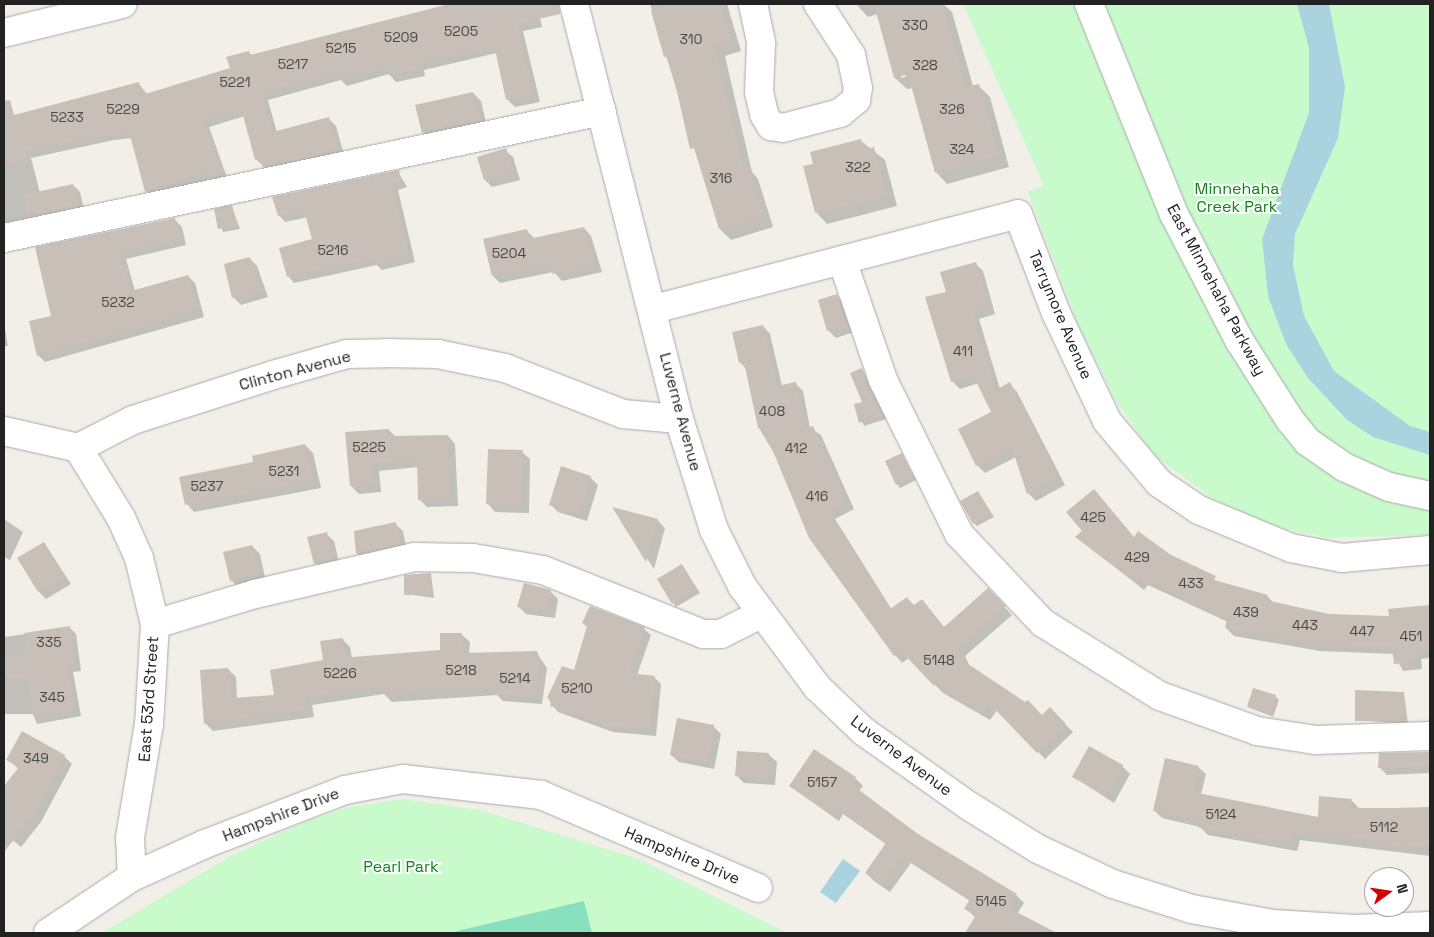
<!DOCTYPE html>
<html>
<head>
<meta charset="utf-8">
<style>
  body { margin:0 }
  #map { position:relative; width:1434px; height:937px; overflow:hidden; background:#f2efe9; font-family:"Space Grotesk",sans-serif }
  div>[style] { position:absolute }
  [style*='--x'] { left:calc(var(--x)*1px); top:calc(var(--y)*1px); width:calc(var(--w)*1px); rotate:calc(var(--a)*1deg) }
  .park>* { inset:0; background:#c8facc }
  .pitch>* { inset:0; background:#88e0be }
  .water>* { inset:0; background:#aad3df }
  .shadow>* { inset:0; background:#0003 }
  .building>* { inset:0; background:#c7bfb8 }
  .roads { filter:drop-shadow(0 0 1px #a9a9a9) drop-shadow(0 0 1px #a9a9a9) }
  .minor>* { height:28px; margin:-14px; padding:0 14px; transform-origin:14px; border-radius:14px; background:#fff }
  span { translate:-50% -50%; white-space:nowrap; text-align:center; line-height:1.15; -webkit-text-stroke:4px #fff; paint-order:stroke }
  .number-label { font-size:14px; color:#4b4948 }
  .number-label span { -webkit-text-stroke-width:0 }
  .park-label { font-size:16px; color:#0c8416 }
  .street-label { font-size:16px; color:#222 }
  .frame { position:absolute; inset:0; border:5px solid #222; pointer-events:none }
  .north { position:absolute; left:1364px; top:867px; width:50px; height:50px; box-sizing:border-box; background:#fff; border:1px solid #a7a7a7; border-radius:50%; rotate:76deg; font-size:14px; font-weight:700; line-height:20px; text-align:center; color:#222 }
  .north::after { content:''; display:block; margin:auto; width:18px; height:22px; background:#d40000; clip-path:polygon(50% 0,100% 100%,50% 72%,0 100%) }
</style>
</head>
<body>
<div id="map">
  <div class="park">
    <div style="clip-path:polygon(963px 4px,1430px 4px,1430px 535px,1328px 538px,1269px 525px,1212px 498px,1154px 455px,1118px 404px,1077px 322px,1028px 192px,1044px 186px)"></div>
    <div style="clip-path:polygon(403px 799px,480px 810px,639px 859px,787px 933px,102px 933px,232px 855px,305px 822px,346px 808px)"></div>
  </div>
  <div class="pitch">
    <div style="clip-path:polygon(584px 901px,592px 933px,453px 933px,453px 932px)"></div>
  </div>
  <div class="water">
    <div style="clip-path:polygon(1297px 4px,1329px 4px,1345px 87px,1338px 138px,1295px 234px,1293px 265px,1304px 316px,1334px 371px,1410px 426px,1430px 432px,1430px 455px,1373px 437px,1347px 420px,1308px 378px,1286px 344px,1268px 296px,1262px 239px,1309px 113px,1309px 48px)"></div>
    <div style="clip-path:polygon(843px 859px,860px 871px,836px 903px,820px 892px)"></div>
  </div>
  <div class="shadow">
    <div style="clip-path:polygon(459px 4px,537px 4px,542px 27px,523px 31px,540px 102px,515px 107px,508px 100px,497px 53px,424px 70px,425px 76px,396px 82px,389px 74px,347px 86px,341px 80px,268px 100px,277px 133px,328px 118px,336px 126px,345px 158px,271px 174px,256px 159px,245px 116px,209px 127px,229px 183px,216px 186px,210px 179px,153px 199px,146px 191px,132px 138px,114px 140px,31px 158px,40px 193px,73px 185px,80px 192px,85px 213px,4px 230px,4px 120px,138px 83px,147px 94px,231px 69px,248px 52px,253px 56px)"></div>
    <div style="clip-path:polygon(650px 4px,727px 4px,741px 51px,725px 56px,752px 172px,758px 179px,773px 227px,731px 240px,720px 229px)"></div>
    <div style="clip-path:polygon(evenodd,856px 4px,943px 4px,952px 12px,973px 86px,978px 85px,990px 97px,1009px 167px,947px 184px,936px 172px,913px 88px,907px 89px,895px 78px,878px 14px,868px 17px,856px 4px,901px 75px,911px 75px,901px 78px,901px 75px)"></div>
    <div style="clip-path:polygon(473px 93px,481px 101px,487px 127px,431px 140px,423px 133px)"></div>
    <div style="clip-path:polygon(861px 141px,885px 160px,897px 206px,827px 224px,816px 212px,815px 164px)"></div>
    <div style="clip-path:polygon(505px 150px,513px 157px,520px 180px,492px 187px,485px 180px)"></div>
    <div style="clip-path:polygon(398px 172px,407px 187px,398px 190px,415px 262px,382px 270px,377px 265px,294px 283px,288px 276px,313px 240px,308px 217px,285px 222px,279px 215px)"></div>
    <div style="clip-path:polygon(232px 207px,240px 229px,223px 232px,215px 210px)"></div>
    <div style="clip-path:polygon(174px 219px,182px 227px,186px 245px,126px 259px,135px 291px,188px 276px,195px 283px,204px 317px,45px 362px,38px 355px,52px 317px,37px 248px)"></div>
    <div style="clip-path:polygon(584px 228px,591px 236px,602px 272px,562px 281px,554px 272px,500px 283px,493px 276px,527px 231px,535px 239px)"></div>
    <div style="clip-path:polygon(249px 258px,257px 266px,268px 297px,241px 305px,234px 298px,225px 265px)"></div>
    <div style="clip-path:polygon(976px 264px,983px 271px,995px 314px,979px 319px,1000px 389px,1010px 384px,1017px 392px,1065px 485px,1036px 501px,1028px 493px,1016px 457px,985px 473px,977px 465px,993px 412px,979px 383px,960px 389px,952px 381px,948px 292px)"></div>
    <div style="clip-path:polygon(837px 296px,845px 303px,854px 332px,836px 338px,828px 330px)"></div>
    <div style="clip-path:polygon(4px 323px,8px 346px,4px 346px)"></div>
    <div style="clip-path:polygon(763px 326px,770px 334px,782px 386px,796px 384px,803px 391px,810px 428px,821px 435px,854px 509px,835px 519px,892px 610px,907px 598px,915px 606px,922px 601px,945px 628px,988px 589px,1012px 615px,965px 656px,970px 667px,1042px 716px,1050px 709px,1073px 732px,1045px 759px,997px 710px,990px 720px,943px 693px,909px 658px,902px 663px,895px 655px,759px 428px,747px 370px,740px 362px)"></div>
    <div style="clip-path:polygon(862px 369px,886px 419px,864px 426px,855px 405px,864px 402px)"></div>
    <div style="clip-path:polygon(389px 430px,396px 437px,448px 436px,455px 444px,458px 506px,427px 507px,420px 500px,418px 467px,379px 471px,381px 492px,359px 494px,351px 486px)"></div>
    <div style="clip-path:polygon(305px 445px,313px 453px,321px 488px,194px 512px,187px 504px,255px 463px)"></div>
    <div style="clip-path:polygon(522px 452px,530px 459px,529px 513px,495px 512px,488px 504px)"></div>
    <div style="clip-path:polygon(901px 454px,916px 480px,900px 488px,897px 484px)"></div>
    <div style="clip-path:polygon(590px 477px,598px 485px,587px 521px,558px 512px,550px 504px)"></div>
    <div style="clip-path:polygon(1094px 490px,1134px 538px,1222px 584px,1267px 596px,1273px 602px,1329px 615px,1391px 618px,1390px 610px,1430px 607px,1430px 658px,1421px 659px,1422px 669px,1403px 671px,1394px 654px,1320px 651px,1234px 636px,1226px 628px,1228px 622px,1148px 585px,1144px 590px,1077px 537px,1084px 531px)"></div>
    <div style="clip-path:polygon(978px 492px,994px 517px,977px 526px,974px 523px)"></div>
    <div style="clip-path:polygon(615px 509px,657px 520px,665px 528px,654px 569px)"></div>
    <div style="clip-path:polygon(4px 519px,23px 532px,10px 560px,4px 557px)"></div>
    <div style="clip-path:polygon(395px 524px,403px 531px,407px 552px,365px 561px,357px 553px)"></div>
    <div style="clip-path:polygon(326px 534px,334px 541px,340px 567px,323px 571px,315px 563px)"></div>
    <div style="clip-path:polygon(44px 543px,71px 584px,46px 599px,39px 592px)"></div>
    <div style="clip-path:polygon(252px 546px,260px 554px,266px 582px,239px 588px,231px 580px)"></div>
    <div style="clip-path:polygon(682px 565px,700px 593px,676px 607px,658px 580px)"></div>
    <div style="clip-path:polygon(431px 574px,434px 598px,406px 594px)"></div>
    <div style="clip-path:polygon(550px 591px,558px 599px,555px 618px,526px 614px,518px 606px)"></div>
    <div style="clip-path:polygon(583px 623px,644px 629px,651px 635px,637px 675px,654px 677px,661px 684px,656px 736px,613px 732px,558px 712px,552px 705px,548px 698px,575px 671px,588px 628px)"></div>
    <div style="clip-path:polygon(70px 628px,76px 634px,81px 671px,73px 672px,81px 716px,37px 724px,33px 714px,4px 714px,4px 637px)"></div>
    <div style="clip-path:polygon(462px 635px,470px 642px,469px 654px,536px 652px,547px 668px,542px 704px,503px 701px,497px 695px,392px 702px,384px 694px,312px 705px,314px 717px,213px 731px,205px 723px,228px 669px,236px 677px,237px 699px,276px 696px,324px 661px,342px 639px,350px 647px,352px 658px,441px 651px)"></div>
    <div style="clip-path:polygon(1404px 693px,1408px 724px,1356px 720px)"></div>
    <div style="clip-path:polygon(1275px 696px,1279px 700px,1273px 717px,1248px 707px)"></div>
    <div style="clip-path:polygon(713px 726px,721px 734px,714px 769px,679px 762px,671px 755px)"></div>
    <div style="clip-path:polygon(738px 752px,769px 755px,777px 762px,775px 785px,744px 783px,737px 776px)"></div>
    <div style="clip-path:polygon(1430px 753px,1430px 773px,1387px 775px,1380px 768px,1380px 755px)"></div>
    <div style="clip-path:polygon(64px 756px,72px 764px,41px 822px,21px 847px,4px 833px,4px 788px,19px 769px,8px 760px)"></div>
    <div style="clip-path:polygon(1122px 766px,1130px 774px,1114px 803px,1074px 777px)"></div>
    <div style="clip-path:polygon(1198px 767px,1206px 774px,1201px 795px,1319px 819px,1352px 801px,1360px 809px,1430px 807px,1430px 856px,1300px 840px,1297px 851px,1208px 835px,1200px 827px,1162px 818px,1155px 811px)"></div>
    <div style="clip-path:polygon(855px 778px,863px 786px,859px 791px,918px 835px,1016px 895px,1024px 903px,1017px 914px,1055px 933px,967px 933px,976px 918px,966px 909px,970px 901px,911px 863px,890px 892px,874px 881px,866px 873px,886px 844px,843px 814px,839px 821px,790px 786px)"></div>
  </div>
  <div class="building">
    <div style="clip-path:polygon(449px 4px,559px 4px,560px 14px,517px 24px,533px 94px,506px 100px,494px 45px,417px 63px,418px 69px,388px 75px,386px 66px,338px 79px,336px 72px,261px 93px,273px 132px,329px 117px,338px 151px,263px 167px,260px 159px,255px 160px,241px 108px,203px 120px,222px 176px,208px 179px,206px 171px,145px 192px,129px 131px,24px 151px,26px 158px,4px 164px,4px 101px,10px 100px,14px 115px,139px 82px,142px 95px,230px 68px,226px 57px,249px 51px,250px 55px)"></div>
    <div style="clip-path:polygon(665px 4px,720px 4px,731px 40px,714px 45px,743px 168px,748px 166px,763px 216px,719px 229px,694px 148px,690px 149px,669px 56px,664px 57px,651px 11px)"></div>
    <div style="clip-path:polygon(874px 4px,942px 4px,966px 87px,979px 84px,998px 155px,935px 173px,911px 85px,905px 75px,894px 78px)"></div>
    <div style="clip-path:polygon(473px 92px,480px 119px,422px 133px,415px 105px)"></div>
    <div style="clip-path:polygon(861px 139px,864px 150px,874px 147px,886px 195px,815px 213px,803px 166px,813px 164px,810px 152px)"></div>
    <div style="clip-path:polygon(506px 148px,513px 172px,484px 180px,477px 157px)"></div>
    <div style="clip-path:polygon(399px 170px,401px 181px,392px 183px,409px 255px,374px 264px,373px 258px,287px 277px,279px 248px,312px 239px,304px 210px,278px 216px,272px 197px)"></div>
    <div style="clip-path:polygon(73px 184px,79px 206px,28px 217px,23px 195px)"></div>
    <div style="clip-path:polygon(232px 205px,237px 225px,218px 229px,214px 209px)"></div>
    <div style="clip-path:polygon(175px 218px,179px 238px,119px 252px,131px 291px,188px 275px,198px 309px,37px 356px,29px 321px,51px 316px,35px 247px)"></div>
    <div style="clip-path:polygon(584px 227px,595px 264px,553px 274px,550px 264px,492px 276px,483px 239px,527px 229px,529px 239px)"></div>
    <div style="clip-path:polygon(250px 257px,261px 290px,232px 298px,224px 264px)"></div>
    <div style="clip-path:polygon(976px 262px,988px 306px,972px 311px,996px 390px,1010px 382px,1058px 477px,1027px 494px,1012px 448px,976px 466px,958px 429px,991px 412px,973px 375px,951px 382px,925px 297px,946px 292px,940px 272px)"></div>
    <div style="clip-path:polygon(837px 294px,848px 325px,827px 331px,818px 300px)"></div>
    <div style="clip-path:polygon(763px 325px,777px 386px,796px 382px,805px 428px,813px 426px,847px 501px,828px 511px,890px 609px,907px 597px,913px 606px,922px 599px,944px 627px,988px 588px,1006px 606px,958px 648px,966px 656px,962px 660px,1025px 702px,1028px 700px,1042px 715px,1050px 707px,1066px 724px,1037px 753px,989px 703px,982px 714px,937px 684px,934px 686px,901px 651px,894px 656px,809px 538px,763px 427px,758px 428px,744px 362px,739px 363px,732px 332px)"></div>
    <div style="clip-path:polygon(862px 368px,883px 415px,859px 423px,854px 404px,862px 402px,850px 373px)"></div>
    <div style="clip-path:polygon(389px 429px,390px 436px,448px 435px,450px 499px,418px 500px,417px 460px,372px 463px,374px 485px,350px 486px,345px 432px)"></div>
    <div style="clip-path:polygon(305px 444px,314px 481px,185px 505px,179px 477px,253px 462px,252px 456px)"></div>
    <div style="clip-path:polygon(488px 449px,523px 450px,521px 505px,486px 504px)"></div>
    <div style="clip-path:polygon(902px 453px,913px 477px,896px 485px,885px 461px)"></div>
    <div style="clip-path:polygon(561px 466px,591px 476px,579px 514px,549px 505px)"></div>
    <div style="clip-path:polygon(1094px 489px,1134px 537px,1138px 531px,1171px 555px,1216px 576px,1214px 580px,1268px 595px,1266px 600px,1329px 614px,1389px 616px,1388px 609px,1429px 605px,1430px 650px,1414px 651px,1415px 662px,1394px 664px,1392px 647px,1311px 644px,1225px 628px,1227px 619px,1139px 578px,1136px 583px,1075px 537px,1082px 531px,1066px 512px)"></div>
    <div style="clip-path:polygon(978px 491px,991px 513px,973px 524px,960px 501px)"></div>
    <div style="clip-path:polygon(612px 507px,658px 519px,646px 562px)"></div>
    <div style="clip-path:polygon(396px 522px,400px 544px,356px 554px,354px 531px)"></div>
    <div style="clip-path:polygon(327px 532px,333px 559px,314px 564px,307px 537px)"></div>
    <div style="clip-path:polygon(44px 542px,65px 576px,38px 592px,17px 558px)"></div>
    <div style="clip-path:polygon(252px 545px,259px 574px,230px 581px,223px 552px)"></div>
    <div style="clip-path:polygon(682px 564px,697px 589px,672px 604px,657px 579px)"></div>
    <div style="clip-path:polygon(431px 573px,431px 594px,404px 595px,404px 575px)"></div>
    <div style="clip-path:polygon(524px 583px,551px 590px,547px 611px,517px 607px)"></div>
    <div style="clip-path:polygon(590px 606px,645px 627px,629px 673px,655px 676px,650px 730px,605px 725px,550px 706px,552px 698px,547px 698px,562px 666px,574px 670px,587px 626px,582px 623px)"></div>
    <div style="clip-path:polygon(70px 626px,75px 665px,67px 666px,75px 710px,34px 717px,27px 678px,4px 677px,4px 654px,27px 654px,24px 633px)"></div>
    <div style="clip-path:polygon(440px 633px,462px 633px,462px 653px,537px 651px,540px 660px,535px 697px,494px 694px,494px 688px,427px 687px,383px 694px,382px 686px,305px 697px,307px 709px,204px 724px,200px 670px,228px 668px,231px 698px,274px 695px,270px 670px,323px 660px,320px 641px,343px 638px,346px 657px,352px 657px,440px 650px)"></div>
    <div style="clip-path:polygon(1253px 688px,1276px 695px,1270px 715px,1247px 707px)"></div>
    <div style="clip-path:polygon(1355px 690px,1404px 692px,1405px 721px,1355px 721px)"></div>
    <div style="clip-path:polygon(677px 718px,714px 725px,707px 762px,670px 755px)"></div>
    <div style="clip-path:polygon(22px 731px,65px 755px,33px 815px,4px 852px,4px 786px,19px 767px,6px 760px)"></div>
    <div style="clip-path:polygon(1089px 746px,1123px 765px,1106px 796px,1072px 777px)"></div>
    <div style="clip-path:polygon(814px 749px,856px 777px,851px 784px,918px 834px,1017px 894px,1009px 908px,1057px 933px,965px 933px,976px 915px,964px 909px,970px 899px,903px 856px,882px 885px,865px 873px,886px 843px,835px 807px,830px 814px,789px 786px)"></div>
    <div style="clip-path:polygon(737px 751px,769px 753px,767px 778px,735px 776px)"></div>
    <div style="clip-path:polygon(1430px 752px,1430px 766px,1378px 768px,1379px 753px)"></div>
    <div style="clip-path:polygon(1165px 758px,1199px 766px,1193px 792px,1318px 817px,1319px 796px,1352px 799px,1351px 808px,1430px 808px,1430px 846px,1369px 845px,1369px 839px,1292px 833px,1290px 844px,1199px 828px,1200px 821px,1153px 811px)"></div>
  </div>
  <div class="roads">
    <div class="minor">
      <div style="--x:574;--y:4;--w:428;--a:75.8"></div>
      <div style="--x:679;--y:419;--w:116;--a:72.5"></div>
      <div style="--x:714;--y:530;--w:63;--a:63.4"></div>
      <div style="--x:742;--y:586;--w:126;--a:53.4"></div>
      <div style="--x:817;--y:687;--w:64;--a:43.7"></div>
      <div style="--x:863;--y:731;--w:130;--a:35.3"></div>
      <div style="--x:969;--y:806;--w:81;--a:31.9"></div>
      <div style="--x:1038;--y:849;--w:83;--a:25"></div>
      <div style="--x:1113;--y:884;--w:83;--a:17.6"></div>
      <div style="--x:1192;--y:909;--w:82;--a:10.5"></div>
      <div style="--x:1273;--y:924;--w:82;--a:3.5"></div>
      <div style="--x:1355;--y:929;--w:75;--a:-2.3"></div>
      <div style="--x:753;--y:4;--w:40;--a:78"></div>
      <div style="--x:761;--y:43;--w:49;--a:92.3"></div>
      <div style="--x:759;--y:92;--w:23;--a:77"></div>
      <div style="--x:764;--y:114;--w:14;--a:60"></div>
      <div style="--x:771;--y:126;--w:12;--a:9"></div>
      <div style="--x:783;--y:128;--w:59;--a:-14.7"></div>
      <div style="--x:840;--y:113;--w:21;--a:-39"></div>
      <div style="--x:856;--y:100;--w:12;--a:-81"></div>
      <div style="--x:858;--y:88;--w:34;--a:-102"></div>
      <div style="--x:851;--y:55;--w:61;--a:-122.9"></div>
      <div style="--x:1089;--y:4;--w:227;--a:68"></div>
      <div style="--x:1174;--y:214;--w:142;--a:62.7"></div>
      <div style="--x:1239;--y:340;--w:95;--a:57.5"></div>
      <div style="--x:1290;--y:420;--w:28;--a:51"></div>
      <div style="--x:1308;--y:442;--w:44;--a:34.8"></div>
      <div style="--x:1344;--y:467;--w:49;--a:24"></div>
      <div style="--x:1389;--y:487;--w:42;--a:12.4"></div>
      <div style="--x:4;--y:33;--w:122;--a:-13.8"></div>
      <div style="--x:4;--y:238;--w:611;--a:-11.99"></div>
      <div style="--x:842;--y:260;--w:127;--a:71.1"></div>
      <div style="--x:883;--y:380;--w:172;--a:63.7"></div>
      <div style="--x:959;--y:534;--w:122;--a:46.7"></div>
      <div style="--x:1043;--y:623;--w:138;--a:32"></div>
      <div style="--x:1160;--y:696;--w:103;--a:19.8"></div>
      <div style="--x:1257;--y:731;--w:60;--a:8.7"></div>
      <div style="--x:1316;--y:740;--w:114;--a:-2"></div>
      <div style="--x:654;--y:309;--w:376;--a:-14.6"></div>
      <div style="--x:1018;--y:214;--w:106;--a:69"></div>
      <div style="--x:1056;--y:313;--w:119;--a:64.7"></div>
      <div style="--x:1107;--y:421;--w:81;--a:50"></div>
      <div style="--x:1159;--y:483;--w:48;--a:34"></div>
      <div style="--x:1199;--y:510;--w:100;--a:22.4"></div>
      <div style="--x:1291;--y:548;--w:52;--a:11.1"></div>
      <div style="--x:1342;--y:558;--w:88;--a:-5.2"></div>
      <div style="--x:4;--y:431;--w:76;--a:12.9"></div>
      <div style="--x:78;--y:448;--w:62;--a:-27"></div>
      <div style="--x:133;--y:420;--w:147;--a:-17.8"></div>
      <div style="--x:273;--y:375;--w:77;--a:-15.8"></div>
      <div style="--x:347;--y:354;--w:39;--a:-1"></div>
      <div style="--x:386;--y:353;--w:52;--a:1.1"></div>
      <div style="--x:438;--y:354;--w:68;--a:11.8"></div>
      <div style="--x:505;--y:368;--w:127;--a:21.3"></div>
      <div style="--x:623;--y:414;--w:56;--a:5.1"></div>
      <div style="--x:78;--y:448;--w:82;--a:58.4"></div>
      <div style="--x:121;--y:518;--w:44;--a:65.8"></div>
      <div style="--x:139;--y:558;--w:68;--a:76.4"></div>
      <div style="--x:155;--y:624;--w:100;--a:93.4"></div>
      <div style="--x:149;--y:724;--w:116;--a:99.5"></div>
      <div style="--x:130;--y:838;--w:39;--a:87"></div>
      <div style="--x:155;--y:624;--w:104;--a:-16.7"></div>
      <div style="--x:255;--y:594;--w:163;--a:-13.1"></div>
      <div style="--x:414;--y:557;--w:59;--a:1"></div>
      <div style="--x:473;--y:558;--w:71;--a:9.7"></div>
      <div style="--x:543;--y:570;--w:172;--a:21.8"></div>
      <div style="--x:703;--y:634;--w:18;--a:0"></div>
      <div style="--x:721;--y:634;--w:45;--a:-26.6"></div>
      <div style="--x:48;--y:933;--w:101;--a:-33.7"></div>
      <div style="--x:132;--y:877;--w:80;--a:-24.3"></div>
      <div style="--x:205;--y:844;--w:150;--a:-21.1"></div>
      <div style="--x:345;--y:790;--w:59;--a:-10.7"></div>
      <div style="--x:403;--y:779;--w:139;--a:6.6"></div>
      <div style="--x:541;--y:795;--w:236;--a:23.2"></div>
    </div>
  </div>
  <div class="number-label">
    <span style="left:915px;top:25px">330</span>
    <span style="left:461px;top:31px">5205</span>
    <span style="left:401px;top:37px">5209</span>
    <span style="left:691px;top:39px">310</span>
    <span style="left:341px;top:48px">5215</span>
    <span style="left:293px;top:64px">5217</span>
    <span style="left:925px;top:65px">328</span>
    <span style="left:235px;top:82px">5221</span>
    <span style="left:123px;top:109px">5229</span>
    <span style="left:952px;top:109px">326</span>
    <span style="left:67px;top:117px">5233</span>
    <span style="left:962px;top:149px">324</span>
    <span style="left:858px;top:167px">322</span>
    <span style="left:721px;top:178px">316</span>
    <span style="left:333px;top:250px">5216</span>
    <span style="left:509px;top:253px">5204</span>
    <span style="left:118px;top:302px">5232</span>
    <span style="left:963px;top:351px">411</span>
    <span style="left:772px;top:411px">408</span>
    <span style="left:369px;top:447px">5225</span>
    <span style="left:796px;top:448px">412</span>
    <span style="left:284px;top:471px">5231</span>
    <span style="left:207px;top:486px">5237</span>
    <span style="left:817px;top:496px">416</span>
    <span style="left:1093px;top:517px">425</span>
    <span style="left:1137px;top:557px">429</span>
    <span style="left:1191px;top:583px">433</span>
    <span style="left:1246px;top:612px">439</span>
    <span style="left:1305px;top:625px">443</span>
    <span style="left:1362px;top:631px">447</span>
    <span style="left:1411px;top:636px">451</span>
    <span style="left:49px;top:642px">335</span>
    <span style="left:939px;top:660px">5148</span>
    <span style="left:461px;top:670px">5218</span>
    <span style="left:340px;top:673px">5226</span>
    <span style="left:515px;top:678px">5214</span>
    <span style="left:577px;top:688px">5210</span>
    <span style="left:52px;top:697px">345</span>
    <span style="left:36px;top:758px">349</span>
    <span style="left:822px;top:782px">5157</span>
    <span style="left:1221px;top:814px">5124</span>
    <span style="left:1384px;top:827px">5112</span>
    <span style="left:991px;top:901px">5145</span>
  </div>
  <div class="park-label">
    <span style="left:1237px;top:198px">Minnehaha<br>Creek Park</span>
    <span style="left:401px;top:867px">Pearl Park</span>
  </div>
  <div class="street-label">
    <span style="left:1216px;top:290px;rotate:62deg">East Minnehaha Parkway</span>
    <span style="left:1060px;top:315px;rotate:67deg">Tarrymore Avenue</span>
    <span style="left:295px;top:371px;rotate:-15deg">Clinton Avenue</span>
    <span style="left:680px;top:412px;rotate:75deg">Luverne Avenue</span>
    <span style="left:149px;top:699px;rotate:-86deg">East 53rd Street</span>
    <span style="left:901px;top:756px;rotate:37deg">Luverne Avenue</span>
    <span style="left:281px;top:815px;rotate:-21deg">Hampshire Drive</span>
    <span style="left:682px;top:856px;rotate:23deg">Hampshire Drive</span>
  </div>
  <div class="frame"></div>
  <div class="north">N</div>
</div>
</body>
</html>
